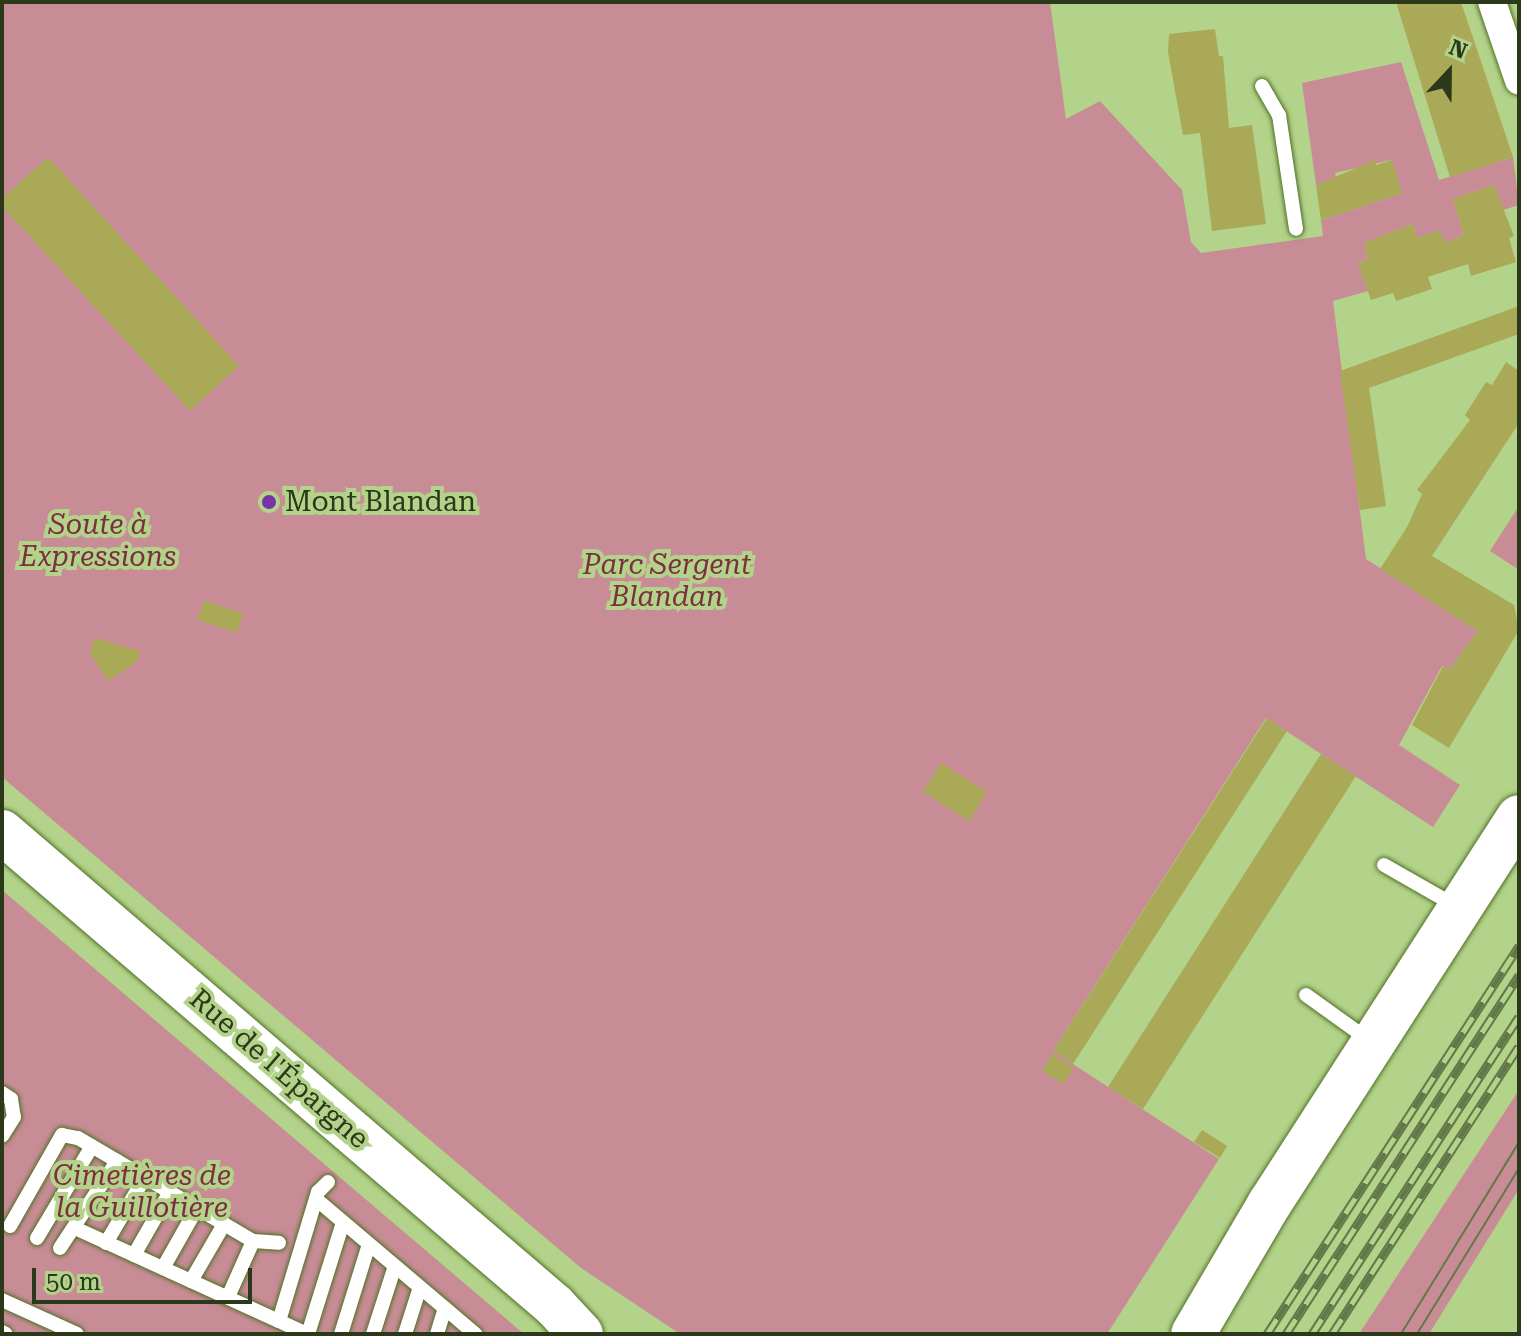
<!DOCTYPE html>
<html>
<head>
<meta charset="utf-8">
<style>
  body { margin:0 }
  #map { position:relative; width:1521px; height:1336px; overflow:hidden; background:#b2d389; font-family:"Roboto Serif",serif }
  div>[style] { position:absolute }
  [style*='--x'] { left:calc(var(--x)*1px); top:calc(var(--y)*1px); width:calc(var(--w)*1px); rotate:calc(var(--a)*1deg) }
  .green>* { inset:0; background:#c88c96 }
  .building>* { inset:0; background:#aaa958 }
  .roads { filter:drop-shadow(0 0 2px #537028) drop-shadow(0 0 2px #537028) }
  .lane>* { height:14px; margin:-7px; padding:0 7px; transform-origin:7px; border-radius:7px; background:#fff }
  .street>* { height:28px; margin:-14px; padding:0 14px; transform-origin:14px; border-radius:14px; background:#fff }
  .primary>* { height:44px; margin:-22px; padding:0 22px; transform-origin:22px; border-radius:22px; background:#fff }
  .tram>* { height:2px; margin:-1px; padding:0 1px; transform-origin:1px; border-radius:1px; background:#637848 }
  .rail>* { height:9px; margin-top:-4.5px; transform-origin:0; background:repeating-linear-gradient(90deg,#b2d389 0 18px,#637848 0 36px); box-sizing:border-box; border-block:2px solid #637848 }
  .dots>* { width:22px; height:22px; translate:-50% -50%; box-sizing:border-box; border:4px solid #b2d389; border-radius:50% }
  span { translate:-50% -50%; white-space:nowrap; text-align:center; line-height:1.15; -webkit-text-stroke:8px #b2d389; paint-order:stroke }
  .poi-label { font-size:28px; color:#2b381a }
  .left { translate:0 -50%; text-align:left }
  .park-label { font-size:28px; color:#7e2e41; font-style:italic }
  .street-label { font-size:28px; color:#2b381a }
  .frame { position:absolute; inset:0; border:4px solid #2b381a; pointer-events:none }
  .north { position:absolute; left:1409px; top:32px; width:80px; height:80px; -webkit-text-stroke:6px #b2d389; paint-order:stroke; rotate:22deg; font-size:22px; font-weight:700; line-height:32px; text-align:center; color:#2b381a }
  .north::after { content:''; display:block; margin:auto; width:28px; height:36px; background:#2b381a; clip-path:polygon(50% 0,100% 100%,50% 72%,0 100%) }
  .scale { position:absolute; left:32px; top:1268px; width:220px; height:36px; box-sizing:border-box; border:4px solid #2b381a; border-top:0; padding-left:10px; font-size:24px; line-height:28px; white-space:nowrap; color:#2b381a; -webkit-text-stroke:6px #b2d389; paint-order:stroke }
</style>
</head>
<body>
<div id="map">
  <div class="green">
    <div style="clip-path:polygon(2px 2px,1050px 2px,1066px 119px,1100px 101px,1182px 190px,1191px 242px,1201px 253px,1323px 236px,1321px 220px,1402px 193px,1391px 160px,1335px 173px,1336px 178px,1316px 185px,1302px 83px,1401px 62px,1439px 180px,1513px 157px,1519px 205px,1503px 210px,1494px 185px,1453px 199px,1464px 235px,1445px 243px,1439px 231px,1417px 238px,1412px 224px,1364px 243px,1368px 259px,1358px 263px,1368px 291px,1333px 301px,1366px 559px,1478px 631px,1450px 669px,1442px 666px,1399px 745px,1460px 785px,1433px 827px,1266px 718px,1053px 1051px,1219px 1159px,1107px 1334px,680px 1334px,581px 1268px,2px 777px)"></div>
    <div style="clip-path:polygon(1519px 506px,1519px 570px,1490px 551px)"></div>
    <div style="clip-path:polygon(2px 890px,524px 1334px,2px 1334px)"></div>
    <div style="clip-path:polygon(1519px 1090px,1519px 1189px,1429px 1334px,1359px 1334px)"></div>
  </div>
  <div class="building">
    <div style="clip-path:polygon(1396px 2px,1461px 2px,1513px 157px,1450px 177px)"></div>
    <div style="clip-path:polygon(1215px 29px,1219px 56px,1223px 56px,1229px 128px,1252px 125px,1266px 224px,1212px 231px,1200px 133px,1183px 135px,1168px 52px,1169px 34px)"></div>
    <div style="clip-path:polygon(48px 157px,239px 366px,190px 411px,2px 206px,2px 199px)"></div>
    <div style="clip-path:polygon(1375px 160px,1376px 165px,1392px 160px,1402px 193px,1321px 220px,1316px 185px)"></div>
    <div style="clip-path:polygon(1494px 185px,1514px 236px,1509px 238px,1516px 262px,1471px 276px,1468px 264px,1428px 277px,1432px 289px,1396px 301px,1393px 293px,1371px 300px,1358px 263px,1368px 259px,1364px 243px,1412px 224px,1417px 238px,1440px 230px,1445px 243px,1464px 235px,1453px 199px)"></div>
    <div style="clip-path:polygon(1519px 306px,1519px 334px,1369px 388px,1386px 506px,1360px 510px,1340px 371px)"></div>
    <div style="clip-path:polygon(1506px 362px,1519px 371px,1519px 423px,1432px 556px,1514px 605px,1519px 630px,1449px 748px,1412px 725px,1443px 666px,1450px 669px,1478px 631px,1380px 569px,1407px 527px,1422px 494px,1417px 490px,1470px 420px,1465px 415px,1486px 382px,1492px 385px)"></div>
    <div style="clip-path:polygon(204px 601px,243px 613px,237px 633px,197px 620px)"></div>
    <div style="clip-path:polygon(95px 638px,140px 651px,138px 661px,108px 681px,90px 653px)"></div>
    <div style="clip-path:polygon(1267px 718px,1287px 731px,1073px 1064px,1053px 1051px)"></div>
    <div style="clip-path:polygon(1321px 754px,1356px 776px,1143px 1109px,1108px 1087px)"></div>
    <div style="clip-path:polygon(941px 763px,987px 792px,969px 821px,923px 792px)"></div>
    <div style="clip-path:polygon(1052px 1054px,1074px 1068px,1064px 1084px,1042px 1071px)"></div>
    <div style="clip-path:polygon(1202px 1130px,1227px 1146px,1220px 1158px,1194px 1142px)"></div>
  </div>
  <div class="roads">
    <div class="lane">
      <div style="--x:1262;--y:86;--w:34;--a:60"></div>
      <div style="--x:1279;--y:115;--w:115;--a:81.5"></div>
      <div style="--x:1384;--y:865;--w:83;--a:29.7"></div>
      <div style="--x:1306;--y:995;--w:79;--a:35.7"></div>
      <div style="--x:2;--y:1093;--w:11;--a:34"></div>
      <div style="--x:11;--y:1099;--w:18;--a:81"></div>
      <div style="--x:14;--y:1117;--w:22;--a:122"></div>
      <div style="--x:316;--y:1199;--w:209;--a:40.3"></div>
      <div style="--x:10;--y:1226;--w:105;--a:-60.3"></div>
      <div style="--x:62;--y:1135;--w:16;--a:11"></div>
      <div style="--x:78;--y:1138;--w:203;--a:30.5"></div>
      <div style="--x:253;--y:1241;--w:26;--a:4"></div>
      <div style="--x:77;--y:1229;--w:222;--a:24.5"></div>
      <div style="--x:279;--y:1321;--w:135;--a:-73.2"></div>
      <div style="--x:318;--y:1192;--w:14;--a:-45"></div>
      <div style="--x:37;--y:1238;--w:107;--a:-59.1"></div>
      <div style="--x:106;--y:1243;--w:77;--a:-59.4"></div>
      <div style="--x:60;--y:1248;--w:104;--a:-56.8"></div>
      <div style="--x:134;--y:1255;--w:73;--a:-60.3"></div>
      <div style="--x:163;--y:1268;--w:69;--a:-60.5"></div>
      <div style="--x:191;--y:1281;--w:66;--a:-59.9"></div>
      <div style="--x:228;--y:1297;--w:61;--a:-65.9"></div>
      <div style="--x:2;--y:1300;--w:82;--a:24.4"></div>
      <div style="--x:279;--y:1321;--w:31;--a:25"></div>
      <div style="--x:2;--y:1332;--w:4;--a:27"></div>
      <div style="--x:308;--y:1334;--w:117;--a:-72.6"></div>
      <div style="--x:341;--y:1334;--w:94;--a:-72.7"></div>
      <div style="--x:373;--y:1334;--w:71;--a:-72.1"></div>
      <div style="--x:405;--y:1334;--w:49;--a:-72.3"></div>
      <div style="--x:437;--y:1334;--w:27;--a:-73"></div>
    </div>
    <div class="street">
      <div style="--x:1492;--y:2;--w:83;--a:71.1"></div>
    </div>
    <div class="primary">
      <div style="--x:2;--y:832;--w:728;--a:40.6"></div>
      <div style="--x:555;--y:1306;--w:38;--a:47"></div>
      <div style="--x:1193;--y:1334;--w:152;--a:-59.6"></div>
      <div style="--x:1270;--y:1203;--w:459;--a:-57.2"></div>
    </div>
  </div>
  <div class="tram">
    <div style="--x:1401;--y:1334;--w:225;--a:-58.4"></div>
    <div style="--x:1417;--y:1334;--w:195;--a:-58.4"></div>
  </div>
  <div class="rail">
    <div style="--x:1267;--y:1334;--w:463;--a:-57"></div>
    <div style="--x:1286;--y:1334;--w:428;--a:-57"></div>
    <div style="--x:1312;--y:1334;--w:379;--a:-56.9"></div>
    <div style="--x:1332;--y:1334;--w:343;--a:-57"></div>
  </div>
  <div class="dots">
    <div style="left:269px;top:502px;background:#7833a7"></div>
  </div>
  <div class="poi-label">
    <span class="left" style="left:285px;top:502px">Mont Blandan</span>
  </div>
  <div class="park-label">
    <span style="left:98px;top:541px">Soute à<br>Expressions</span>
    <span style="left:667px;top:581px">Parc Sergent<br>Blandan</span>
    <span style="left:142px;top:1192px">Cimetières de<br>la Guillotière</span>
  </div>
  <div class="street-label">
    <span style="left:279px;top:1069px;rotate:41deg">Rue de l'Épargne</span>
  </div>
  <div class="frame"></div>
  <div class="north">N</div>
  <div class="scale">50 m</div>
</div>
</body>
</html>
